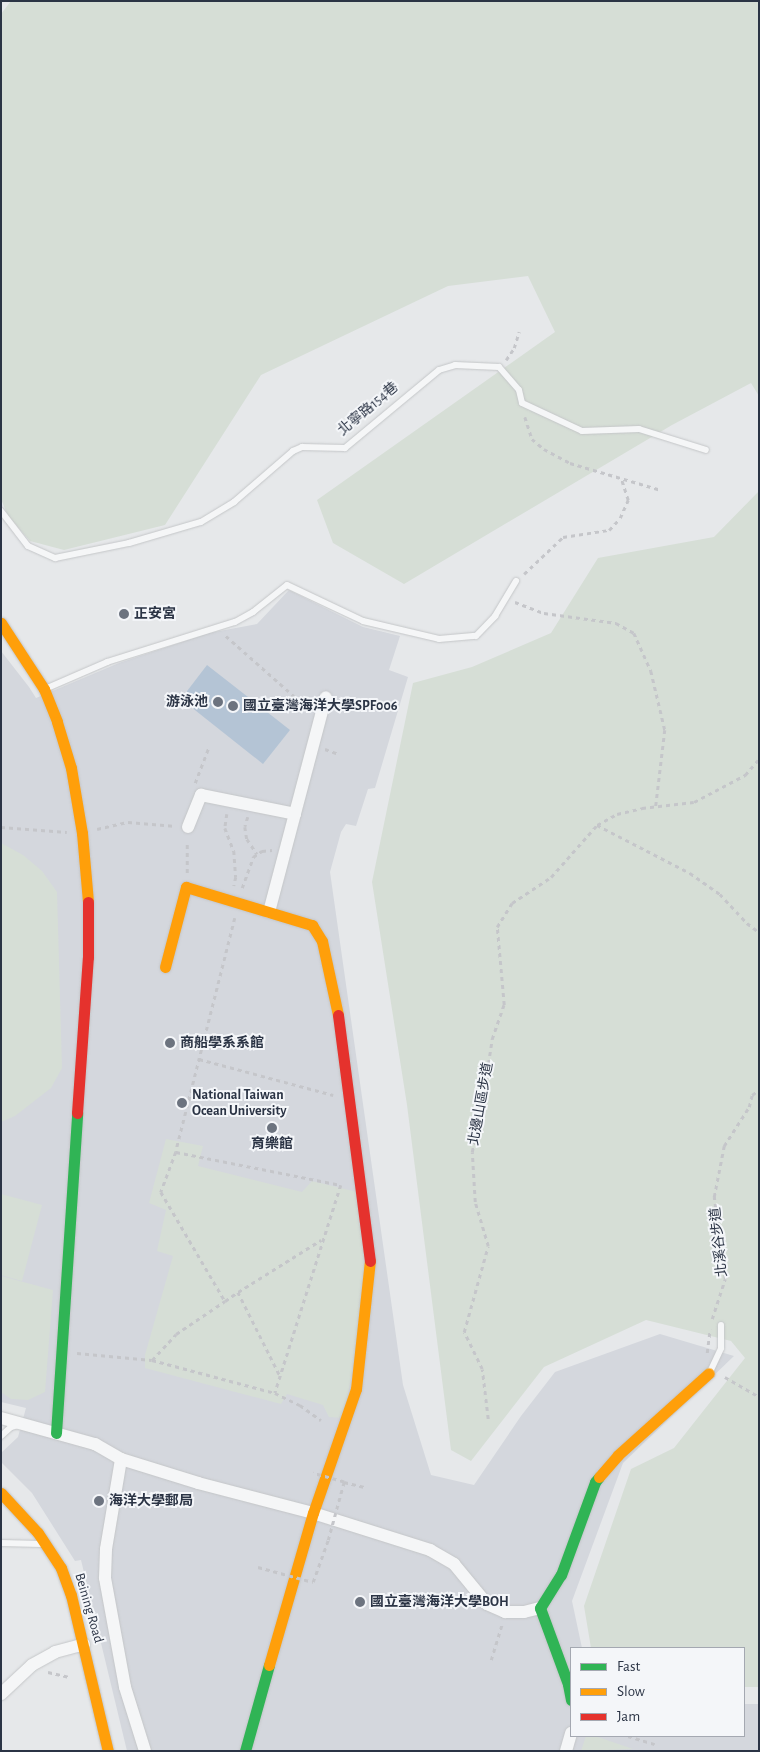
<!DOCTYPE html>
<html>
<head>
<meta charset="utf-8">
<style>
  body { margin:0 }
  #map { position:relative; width:760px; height:1752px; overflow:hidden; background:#e6e8ea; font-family:"Alegreya Sans","Noto Sans TC",sans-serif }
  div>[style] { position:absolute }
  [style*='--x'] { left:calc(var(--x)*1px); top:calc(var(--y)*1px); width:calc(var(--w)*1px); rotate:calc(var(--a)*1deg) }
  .built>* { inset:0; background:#d4d7dd }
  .green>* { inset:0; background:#d6ded6 }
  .water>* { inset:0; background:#b4c4d5 }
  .path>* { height:2.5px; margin-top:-1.25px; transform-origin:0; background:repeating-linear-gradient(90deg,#c5c6ca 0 4px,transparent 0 8px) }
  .roads { filter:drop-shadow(0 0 1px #c4c6c8) drop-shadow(0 0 1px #c4c6c8) }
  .lane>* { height:6px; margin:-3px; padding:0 3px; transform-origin:3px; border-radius:3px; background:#f5f6f7 }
  .street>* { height:12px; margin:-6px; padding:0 6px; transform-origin:6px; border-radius:6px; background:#f5f6f7 }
  .fast>* { height:11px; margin:-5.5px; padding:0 5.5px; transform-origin:5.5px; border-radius:5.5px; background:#30b455 }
  .slow>* { height:11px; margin:-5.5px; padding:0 5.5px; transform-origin:5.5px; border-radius:5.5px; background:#ff9f0a }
  .jam>* { height:11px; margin:-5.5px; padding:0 5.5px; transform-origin:5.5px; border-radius:5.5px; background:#e5322d }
  .path-bridge>* { height:2.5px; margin-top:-1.25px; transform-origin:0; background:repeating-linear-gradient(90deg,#c5c6ca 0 4px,transparent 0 8px) }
  .dots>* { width:14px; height:14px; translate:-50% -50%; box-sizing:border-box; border:2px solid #f4f6f9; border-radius:50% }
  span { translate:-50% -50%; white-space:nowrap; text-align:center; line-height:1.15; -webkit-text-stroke:4px #f4f6f9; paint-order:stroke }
  .street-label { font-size:14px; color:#2b3445 }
  .poi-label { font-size:14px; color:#2b3445; font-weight:700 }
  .left { translate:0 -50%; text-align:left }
  .right { translate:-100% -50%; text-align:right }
  .frame { position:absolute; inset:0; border:2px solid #2b3445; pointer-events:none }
  .legend { position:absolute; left:570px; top:1647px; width:175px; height:90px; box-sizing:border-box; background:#f4f6f9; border:1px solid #a4a8b1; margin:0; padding:6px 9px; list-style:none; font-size:15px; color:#2b3445 }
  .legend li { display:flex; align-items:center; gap:10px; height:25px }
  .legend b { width:25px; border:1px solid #a4a8b1 }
</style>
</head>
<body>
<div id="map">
  <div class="built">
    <div style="clip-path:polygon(289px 590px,363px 627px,400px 636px,389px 670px,408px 677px,375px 788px,368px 789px,356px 826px,346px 824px,341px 832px,330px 872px,403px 1385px,431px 1475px,474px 1485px,521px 1416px,555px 1372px,660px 1334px,734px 1356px,623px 1463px,572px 1601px,582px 1648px,571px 1648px,571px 1736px,744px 1736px,744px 1704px,759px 1704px,759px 1751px,127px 1751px,81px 1560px,75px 1561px,32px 1493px,1px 1462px,1px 1453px,18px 1437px,26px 1408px,1px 1402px,1px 651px,29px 687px,36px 698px,119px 663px,209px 633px,257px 624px)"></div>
  </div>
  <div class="green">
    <div style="clip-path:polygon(11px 1px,759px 1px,759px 396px,751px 383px,672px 425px,404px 584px,333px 543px,317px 500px,555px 332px,528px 276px,448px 286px,261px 375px,165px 525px,64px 550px,30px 541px,8px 516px,1px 499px,1px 14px)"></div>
    <div style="clip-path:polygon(759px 491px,759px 1687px,744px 1687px,744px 1648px,591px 1648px,584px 1606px,631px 1469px,674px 1448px,745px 1358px,731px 1341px,646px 1320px,544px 1367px,471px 1461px,451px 1450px,407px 1105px,372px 882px,413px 683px,472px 667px,551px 633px,598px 558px,714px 537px)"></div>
    <div style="clip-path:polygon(1px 843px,23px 855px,42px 871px,57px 892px,62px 1068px,51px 1088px,15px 1116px,1px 1122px)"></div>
    <div style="clip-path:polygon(166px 1139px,203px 1146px,198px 1166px,302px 1192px,312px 1181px,361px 1193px,370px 1265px,344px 1418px,329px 1417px,323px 1405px,287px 1394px,281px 1404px,145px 1368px,145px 1355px,173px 1256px,157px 1251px,166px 1210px,149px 1203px)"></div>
    <div style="clip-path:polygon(1px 1194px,42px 1205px,22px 1281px,1px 1275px)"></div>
    <div style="clip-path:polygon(1px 1276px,53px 1290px,45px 1392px,28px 1400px,11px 1399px,1px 1392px)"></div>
    <div style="clip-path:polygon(586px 1736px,595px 1736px,633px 1749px,581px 1751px)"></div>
  </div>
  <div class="water">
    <div style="clip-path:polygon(207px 665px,290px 730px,263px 764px,181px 699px)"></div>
  </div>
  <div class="path">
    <div style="--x:506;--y:360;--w:14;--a:-56"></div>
    <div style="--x:514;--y:348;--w:17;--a:-73"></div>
    <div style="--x:525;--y:417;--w:23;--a:72"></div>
    <div style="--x:532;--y:439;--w:16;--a:40"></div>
    <div style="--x:544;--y:449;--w:30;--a:28"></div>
    <div style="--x:570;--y:463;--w:95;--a:16.5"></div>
    <div style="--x:524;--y:574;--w:54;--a:-43.5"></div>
    <div style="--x:563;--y:537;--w:47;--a:-8.7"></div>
    <div style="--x:609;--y:530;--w:16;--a:-47"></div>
    <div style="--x:620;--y:518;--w:20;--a:-66"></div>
    <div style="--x:628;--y:500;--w:22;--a:-108"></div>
    <div style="--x:515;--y:602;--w:31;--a:21"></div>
    <div style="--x:544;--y:613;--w:73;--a:7.9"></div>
    <div style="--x:616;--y:623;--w:21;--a:29"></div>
    <div style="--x:634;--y:633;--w:42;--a:65.9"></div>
    <div style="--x:651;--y:671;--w:61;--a:76.7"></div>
    <div style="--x:665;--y:730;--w:77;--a:96.8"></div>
    <div style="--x:226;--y:636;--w:112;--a:41.4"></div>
    <div style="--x:325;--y:749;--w:15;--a:20"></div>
    <div style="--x:195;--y:783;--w:39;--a:-69"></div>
    <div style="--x:227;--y:814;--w:14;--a:98"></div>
    <div style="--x:225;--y:828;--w:25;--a:69"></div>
    <div style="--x:234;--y:851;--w:26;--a:86"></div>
    <div style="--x:236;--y:877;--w:9;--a:103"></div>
    <div style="--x:248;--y:817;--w:10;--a:107"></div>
    <div style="--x:245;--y:827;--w:12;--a:81"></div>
    <div style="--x:247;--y:839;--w:18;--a:56"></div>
    <div style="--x:597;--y:825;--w:105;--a:27.3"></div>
    <div style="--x:690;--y:873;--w:37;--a:35"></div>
    <div style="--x:720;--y:894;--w:40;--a:47"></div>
    <div style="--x:747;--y:923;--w:15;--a:37"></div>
    <div style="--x:1;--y:827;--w:66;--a:4.3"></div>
    <div style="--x:97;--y:829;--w:32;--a:-13"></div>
    <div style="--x:128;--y:822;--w:48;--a:4.8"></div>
    <div style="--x:187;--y:873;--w:32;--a:-90"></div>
    <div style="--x:242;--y:888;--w:33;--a:-70"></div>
    <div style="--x:253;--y:857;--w:11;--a:-34"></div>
    <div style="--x:262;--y:851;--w:10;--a:-6"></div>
    <div style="--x:235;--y:918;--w:241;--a:104.2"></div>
    <div style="--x:176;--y:1152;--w:43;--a:110.6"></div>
    <div style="--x:161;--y:1192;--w:126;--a:59.6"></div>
    <div style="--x:225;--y:1301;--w:16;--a:-35"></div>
    <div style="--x:238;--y:1292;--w:94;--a:63.4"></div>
    <div style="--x:199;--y:1059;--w:139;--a:15"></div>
    <div style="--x:176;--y:1152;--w:168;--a:11.3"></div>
    <div style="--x:341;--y:1185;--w:218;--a:107.6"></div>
    <div style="--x:238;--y:1292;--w:98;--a:-32.1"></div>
    <div style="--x:712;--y:1319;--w:42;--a:-72"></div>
    <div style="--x:725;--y:1279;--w:83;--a:-97.6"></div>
    <div style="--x:714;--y:1197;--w:52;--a:-78.9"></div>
    <div style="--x:724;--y:1146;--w:46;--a:-57.3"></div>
    <div style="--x:749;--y:1107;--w:12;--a:-76"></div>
    <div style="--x:752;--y:1095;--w:9;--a:-36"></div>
    <div style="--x:77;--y:1353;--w:75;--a:5.3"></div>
    <div style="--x:152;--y:1360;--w:35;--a:-47"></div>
    <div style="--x:176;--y:1334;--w:59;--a:-34"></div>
    <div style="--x:707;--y:1353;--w:24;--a:-83"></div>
    <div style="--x:152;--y:1360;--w:127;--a:15"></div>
    <div style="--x:275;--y:1393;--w:28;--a:26"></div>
    <div style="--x:300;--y:1405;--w:26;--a:36"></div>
    <div style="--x:725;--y:1377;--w:39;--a:30"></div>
    <div style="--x:488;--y:1419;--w:50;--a:-96.8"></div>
    <div style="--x:482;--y:1369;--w:41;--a:-115.9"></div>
    <div style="--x:464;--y:1332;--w:89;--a:-74.4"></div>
    <div style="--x:488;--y:1246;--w:46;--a:-106.5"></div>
    <div style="--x:475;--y:1202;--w:50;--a:-93.4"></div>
    <div style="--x:472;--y:1152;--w:42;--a:-77.6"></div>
    <div style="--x:481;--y:1111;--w:73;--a:-81.3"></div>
    <div style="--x:492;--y:1039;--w:36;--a:-71"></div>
    <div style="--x:504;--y:1005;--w:78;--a:-95.1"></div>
    <div style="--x:497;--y:927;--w:28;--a:-58"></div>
    <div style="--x:512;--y:903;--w:47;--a:-33.7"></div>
    <div style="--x:551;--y:877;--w:69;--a:-48.5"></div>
    <div style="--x:597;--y:825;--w:23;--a:-29"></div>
    <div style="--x:617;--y:814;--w:26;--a:-13"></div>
    <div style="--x:642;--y:808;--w:52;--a:-6.6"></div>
    <div style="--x:694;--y:802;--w:58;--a:-27.9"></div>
    <div style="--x:745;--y:775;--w:21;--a:-49"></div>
    <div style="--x:344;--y:1482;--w:21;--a:14"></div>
    <div style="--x:491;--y:1660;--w:39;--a:-73"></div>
    <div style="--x:48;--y:1672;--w:23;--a:13"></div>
    <div style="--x:628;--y:1736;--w:28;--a:17"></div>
  </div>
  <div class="roads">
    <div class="lane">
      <div style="--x:1;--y:511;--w:44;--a:52.4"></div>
      <div style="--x:28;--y:546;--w:30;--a:24"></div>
      <div style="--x:55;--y:558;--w:76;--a:-11.5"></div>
      <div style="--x:129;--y:543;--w:75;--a:-16.3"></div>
      <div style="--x:201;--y:522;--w:39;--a:-31"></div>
      <div style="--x:234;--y:502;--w:78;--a:-40.8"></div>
      <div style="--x:293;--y:451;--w:10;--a:-24"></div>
      <div style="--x:302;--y:447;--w:43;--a:1.3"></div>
      <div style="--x:345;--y:448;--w:122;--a:-39.7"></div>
      <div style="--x:439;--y:370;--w:17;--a:-17"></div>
      <div style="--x:455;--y:365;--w:44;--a:2.6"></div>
      <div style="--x:499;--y:367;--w:30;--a:49"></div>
      <div style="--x:519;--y:390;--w:13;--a:77"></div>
      <div style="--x:522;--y:403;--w:66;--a:25"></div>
      <div style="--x:582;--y:431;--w:57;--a:-2"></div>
      <div style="--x:639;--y:429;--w:70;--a:17.4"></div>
      <div style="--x:45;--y:689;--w:68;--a:-23.5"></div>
      <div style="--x:107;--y:662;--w:134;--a:-17.4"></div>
      <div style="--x:235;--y:622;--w:21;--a:-29"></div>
      <div style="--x:253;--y:612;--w:43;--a:-38.5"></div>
      <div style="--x:287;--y:585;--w:84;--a:25.3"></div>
      <div style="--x:363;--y:621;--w:78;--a:13.3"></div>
      <div style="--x:439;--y:639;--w:37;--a:-5"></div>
      <div style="--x:476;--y:636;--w:28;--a:-46"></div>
      <div style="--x:495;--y:616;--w:41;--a:-59"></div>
      <div style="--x:710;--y:1372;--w:26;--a:-65"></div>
      <div style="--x:721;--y:1348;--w:23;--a:-90"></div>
      <div style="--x:1;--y:1436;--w:13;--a:-42"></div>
      <div style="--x:11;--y:1427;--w:7;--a:-16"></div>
      <div style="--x:1;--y:1543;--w:40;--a:1.4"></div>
    </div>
    <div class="street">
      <div style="--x:188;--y:827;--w:35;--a:-68"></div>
      <div style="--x:201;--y:795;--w:96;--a:11.4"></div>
      <div style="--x:269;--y:912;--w:222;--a:-75.2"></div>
      <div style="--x:1;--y:1418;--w:98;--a:15.5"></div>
      <div style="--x:95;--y:1444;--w:30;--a:30"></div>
      <div style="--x:1;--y:1694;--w:42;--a:-43.1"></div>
      <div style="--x:32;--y:1665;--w:26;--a:-29"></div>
      <div style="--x:55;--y:1652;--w:30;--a:-15"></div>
      <div style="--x:145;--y:1751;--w:67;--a:-107.4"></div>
      <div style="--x:125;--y:1687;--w:111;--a:-100.4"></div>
      <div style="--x:105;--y:1578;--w:29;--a:-88"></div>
      <div style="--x:106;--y:1549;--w:91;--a:-80.5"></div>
      <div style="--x:121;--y:1459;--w:81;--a:17.3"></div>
      <div style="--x:198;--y:1483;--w:119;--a:14.6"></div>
      <div style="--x:313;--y:1513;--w:123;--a:17.5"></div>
      <div style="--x:430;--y:1550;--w:28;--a:30"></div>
      <div style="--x:454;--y:1564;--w:52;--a:50.5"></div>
      <div style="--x:487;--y:1604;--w:20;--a:24"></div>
      <div style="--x:505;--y:1612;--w:19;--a:0"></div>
      <div style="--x:524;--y:1612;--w:16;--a:-14"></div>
      <div style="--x:566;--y:1751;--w:19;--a:-74"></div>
    </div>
    <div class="fast">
      <div style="--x:56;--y:1433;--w:321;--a:-86.2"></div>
      <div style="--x:571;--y:1700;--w:16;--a:-101"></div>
      <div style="--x:568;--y:1684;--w:81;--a:-110.2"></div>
      <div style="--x:540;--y:1608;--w:39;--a:-58"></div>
      <div style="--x:561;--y:1575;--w:99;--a:-69.9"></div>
      <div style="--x:595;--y:1482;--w:6;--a:-51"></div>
      <div style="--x:245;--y:1751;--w:89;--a:-74.4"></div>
    </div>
    <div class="slow">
      <div style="--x:1;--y:623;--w:79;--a:56.9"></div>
      <div style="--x:44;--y:689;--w:35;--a:68"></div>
      <div style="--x:57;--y:722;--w:48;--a:73.1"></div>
      <div style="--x:71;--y:768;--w:66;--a:80.4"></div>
      <div style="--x:82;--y:833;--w:69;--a:85"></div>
      <div style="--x:165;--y:967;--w:83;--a:-75.3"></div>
      <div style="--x:186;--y:887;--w:132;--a:16.8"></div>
      <div style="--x:312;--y:925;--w:19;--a:58"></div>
      <div style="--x:322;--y:941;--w:76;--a:77.8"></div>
      <div style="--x:599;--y:1477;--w:29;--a:-49"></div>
      <div style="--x:618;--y:1455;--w:122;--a:-42"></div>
      <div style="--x:1;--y:1493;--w:54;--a:47.2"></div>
      <div style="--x:38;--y:1533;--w:42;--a:56.7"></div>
      <div style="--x:61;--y:1568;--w:29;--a:70"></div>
      <div style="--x:71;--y:1595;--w:160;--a:76.7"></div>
      <div style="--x:269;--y:1665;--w:158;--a:-73.9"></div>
      <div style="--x:313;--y:1513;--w:131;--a:-70.9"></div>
      <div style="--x:356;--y:1389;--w:129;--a:-83.8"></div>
    </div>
    <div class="jam">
      <div style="--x:338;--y:1015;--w:248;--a:82.6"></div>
      <div style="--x:77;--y:1113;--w:156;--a:-86"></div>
      <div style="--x:88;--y:957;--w:55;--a:-90"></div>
    </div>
  </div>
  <div class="path-bridge">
    <div style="--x:258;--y:1567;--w:57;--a:15.3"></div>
    <div style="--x:313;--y:1582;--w:45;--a:-70.3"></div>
    <div style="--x:328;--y:1540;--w:60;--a:-74.6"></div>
    <div style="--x:344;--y:1482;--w:32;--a:-164"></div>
  </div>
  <div class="dots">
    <div style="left:124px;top:614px;background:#6c737f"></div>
    <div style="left:218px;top:702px;background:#6c737f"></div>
    <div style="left:233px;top:706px;background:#6c737f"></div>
    <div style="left:170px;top:1043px;background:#6c737f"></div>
    <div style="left:182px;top:1103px;background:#6c737f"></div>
    <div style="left:272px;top:1128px;background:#6c737f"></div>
    <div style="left:99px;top:1501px;background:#6c737f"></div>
    <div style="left:360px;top:1602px;background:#6c737f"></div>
  </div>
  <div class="street-label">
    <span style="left:368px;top:409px;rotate:-40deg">北寧路154巷</span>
    <span style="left:481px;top:1104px;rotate:-80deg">北邊山區步道</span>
    <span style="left:719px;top:1242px;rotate:-96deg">北溪谷步道</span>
    <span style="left:89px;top:1608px;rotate:74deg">Beining Road</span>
  </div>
  <div class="poi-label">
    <span class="left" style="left:134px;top:614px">正安宮</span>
    <span class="right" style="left:208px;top:702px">游泳池</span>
    <span class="left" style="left:243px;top:706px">國立臺灣海洋大學SPF006</span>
    <span class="left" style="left:180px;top:1043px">商船學系系館</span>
    <span class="left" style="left:192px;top:1103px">National Taiwan<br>Ocean University</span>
    <span style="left:272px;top:1144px">育樂館</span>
    <span class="left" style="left:109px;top:1501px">海洋大學郵局</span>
    <span class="left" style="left:370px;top:1602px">國立臺灣海洋大學BOH</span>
  </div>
  <div class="frame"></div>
  <ul class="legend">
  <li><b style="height:6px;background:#30b455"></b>Fast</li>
  <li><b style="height:6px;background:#ff9f0a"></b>Slow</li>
  <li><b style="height:6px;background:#e5322d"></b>Jam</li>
  </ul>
</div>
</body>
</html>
